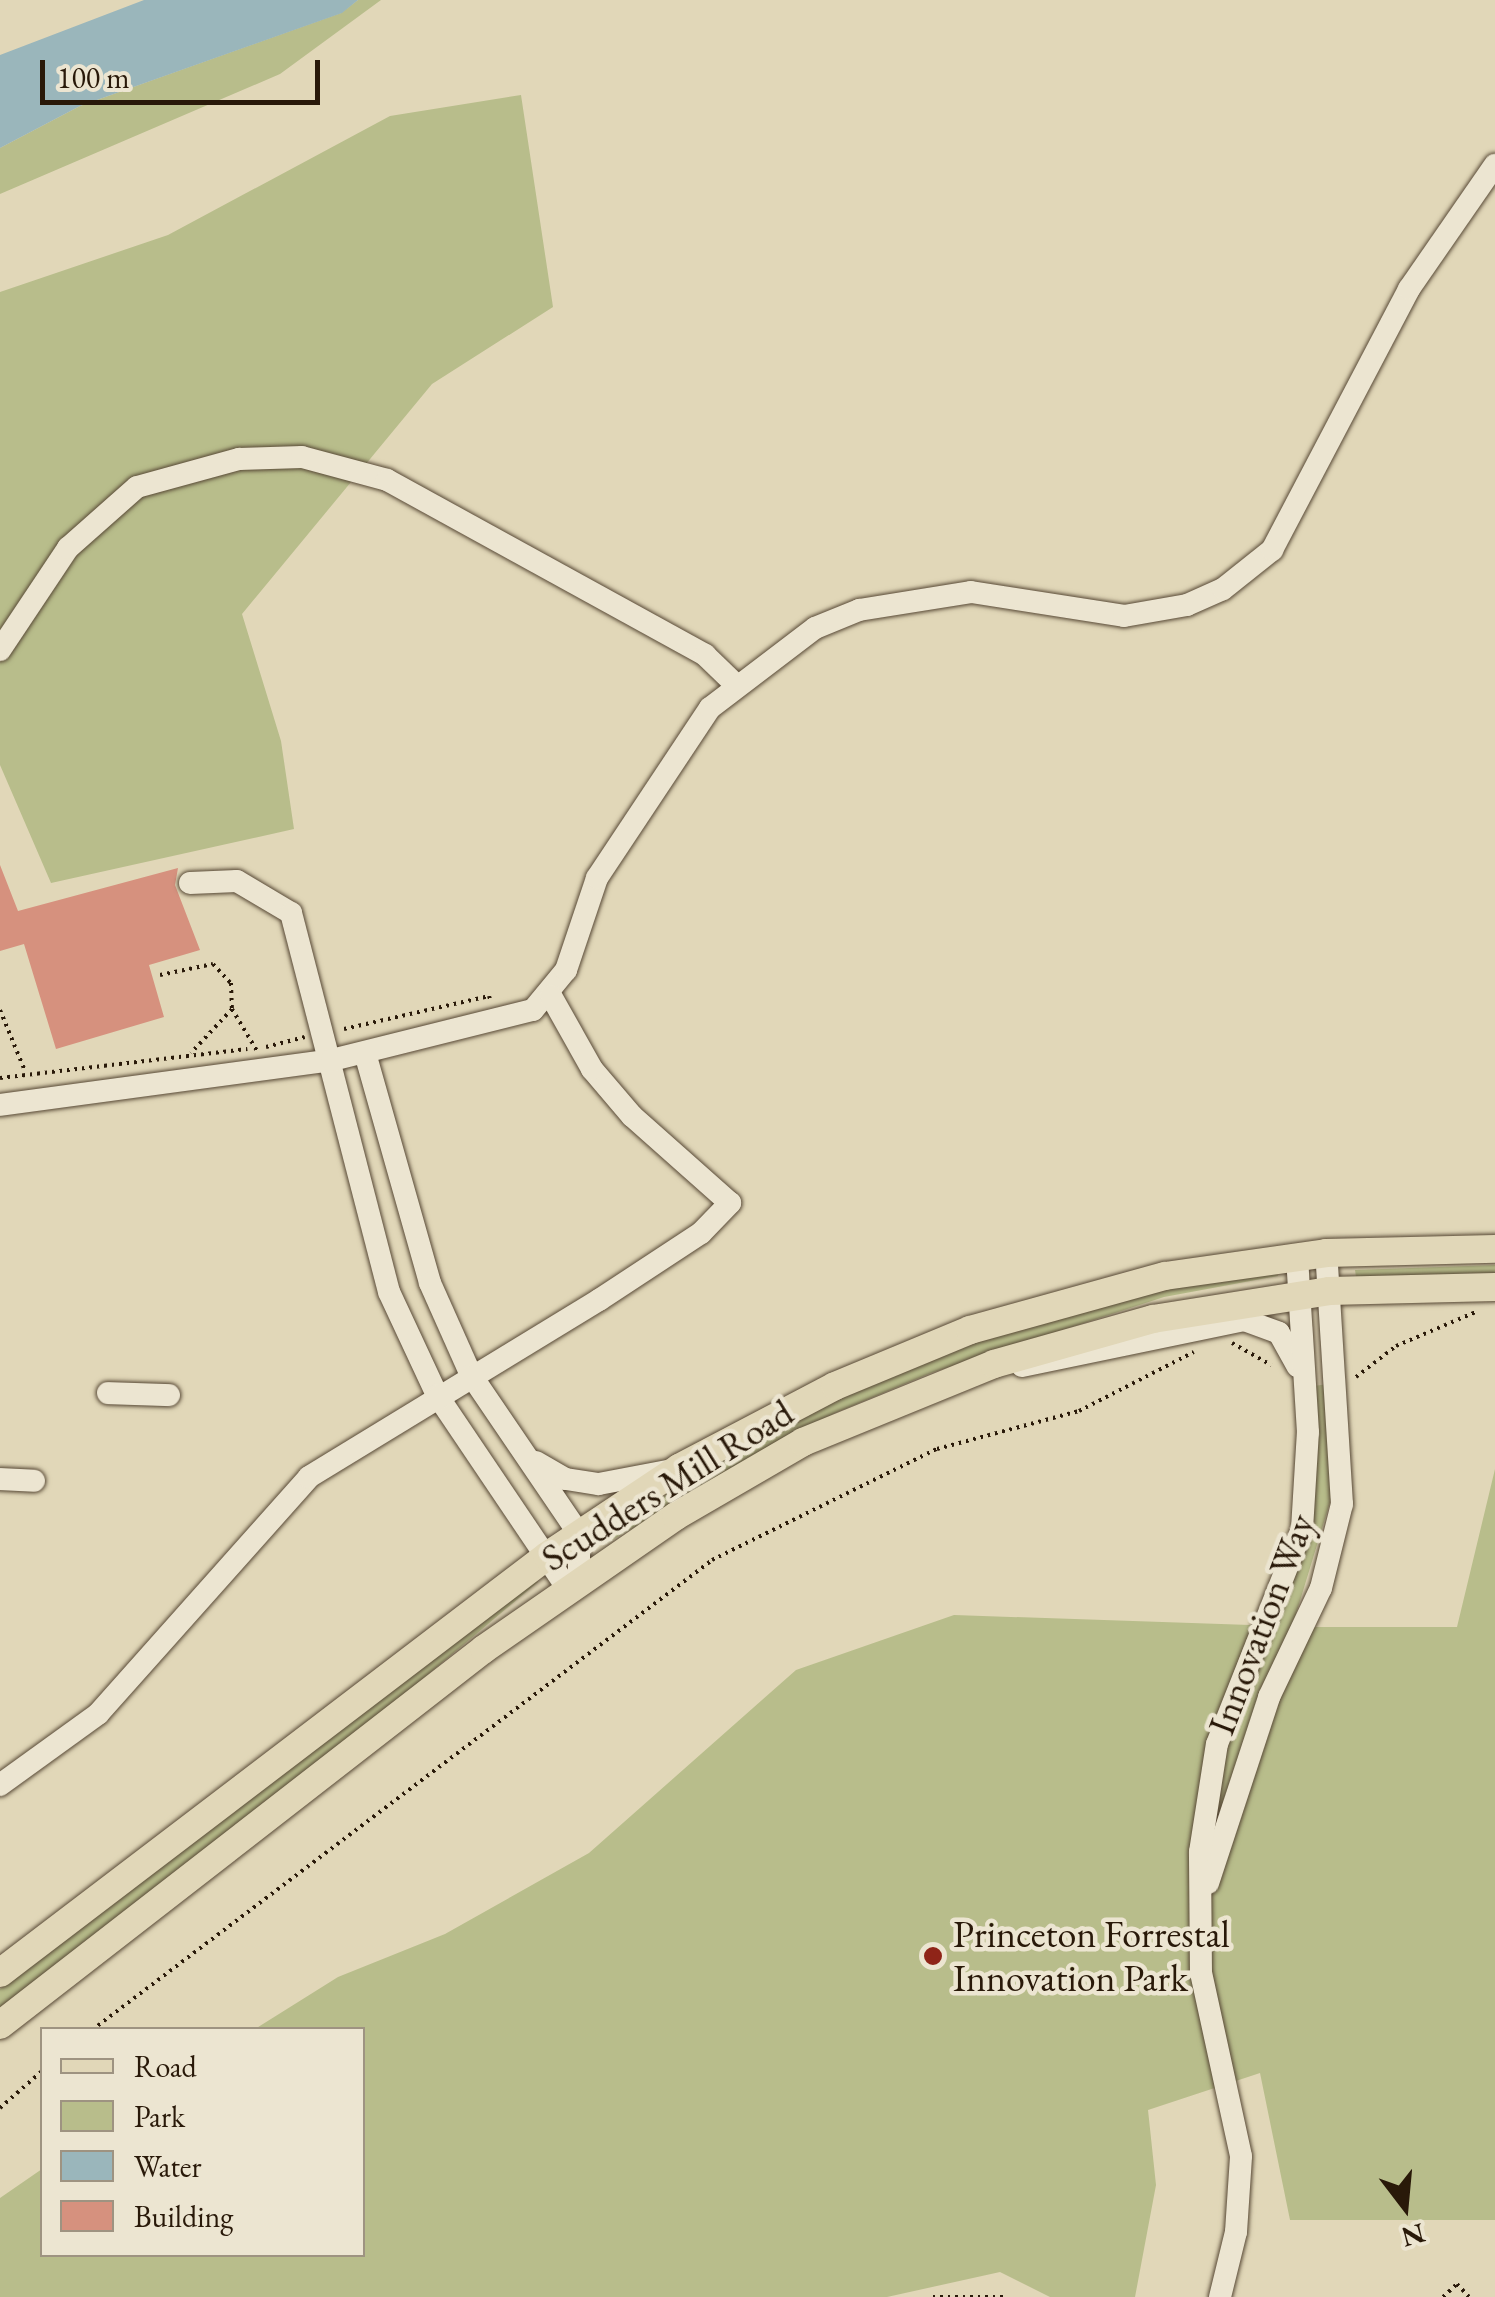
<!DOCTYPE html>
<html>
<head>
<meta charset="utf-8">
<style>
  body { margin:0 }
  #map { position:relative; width:1495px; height:2297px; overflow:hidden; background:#e1d7b8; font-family:"EB Garamond",serif }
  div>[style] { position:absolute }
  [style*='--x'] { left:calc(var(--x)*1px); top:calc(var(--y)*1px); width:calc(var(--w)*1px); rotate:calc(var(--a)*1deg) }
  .green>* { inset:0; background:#b8bd8b }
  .water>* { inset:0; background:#9ab6bb }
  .building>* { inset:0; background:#d6917e }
  .path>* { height:4px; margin-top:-2px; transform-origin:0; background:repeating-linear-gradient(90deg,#291909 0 2.5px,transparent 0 7.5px) }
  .roads { filter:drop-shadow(0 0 2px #574835) drop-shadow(0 0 2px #574835) }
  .minor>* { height:22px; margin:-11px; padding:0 11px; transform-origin:11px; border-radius:11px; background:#ece5d1 }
  .major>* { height:28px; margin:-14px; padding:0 14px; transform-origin:14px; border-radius:14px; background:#e1d7b8 }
  .dots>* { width:28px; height:28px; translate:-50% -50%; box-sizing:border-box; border:5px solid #ece5d1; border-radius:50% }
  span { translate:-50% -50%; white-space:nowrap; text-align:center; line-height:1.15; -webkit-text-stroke:9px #ece5d1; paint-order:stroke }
  .street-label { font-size:38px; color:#291909 }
  .poi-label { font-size:38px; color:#291909 }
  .left { translate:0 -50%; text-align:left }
  .legend { position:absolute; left:40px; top:2027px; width:325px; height:230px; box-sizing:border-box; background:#ece5d1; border:2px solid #9e9381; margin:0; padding:12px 18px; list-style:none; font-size:30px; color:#291909 }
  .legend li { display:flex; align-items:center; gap:20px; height:50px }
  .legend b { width:50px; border:2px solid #9e9381 }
  .north { position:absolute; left:1355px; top:2157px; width:100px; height:100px; -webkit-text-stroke:8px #ece5d1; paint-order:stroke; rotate:164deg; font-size:28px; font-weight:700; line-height:40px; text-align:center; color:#291909 }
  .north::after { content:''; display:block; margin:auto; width:35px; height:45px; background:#291909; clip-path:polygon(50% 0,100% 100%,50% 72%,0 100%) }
  .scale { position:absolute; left:40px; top:60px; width:280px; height:45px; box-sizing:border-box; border:5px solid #291909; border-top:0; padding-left:12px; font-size:30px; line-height:35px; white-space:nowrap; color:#291909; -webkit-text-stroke:8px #ece5d1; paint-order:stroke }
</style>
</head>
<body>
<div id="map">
  <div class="green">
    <div style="clip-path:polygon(358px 0,381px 0,280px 74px,0 194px,0 148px,80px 106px,341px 13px)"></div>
    <div style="clip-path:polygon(521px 95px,553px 307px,432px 384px,242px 614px,281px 741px,294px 829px,51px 883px,0 765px,0 292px,168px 235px,390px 116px)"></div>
    <div style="clip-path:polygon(1495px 1265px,1495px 1273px,1356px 1277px,1355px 1270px)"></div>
    <div style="clip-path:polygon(1277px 1270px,1278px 1276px,1164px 1297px,931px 1373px,835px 1413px,605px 1544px,601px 1538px,758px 1433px,949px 1348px,1192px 1282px)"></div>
    <div style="clip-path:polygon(1328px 1384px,1331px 1499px,1292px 1627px,1457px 1627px,1495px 1469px,1495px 2220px,1290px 2220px,1260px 2073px,1148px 2110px,1156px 2185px,1135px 2297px,1050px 2297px,1000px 2272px,887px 2297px,0 2297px,0 2198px,42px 2169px,42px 2254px,362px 2254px,362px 2030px,255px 2029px,338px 1977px,445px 1934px,589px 1853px,796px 1670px,954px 1615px,1277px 1626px,1313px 1527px,1314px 1386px)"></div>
    <div style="clip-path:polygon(534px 1577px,538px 1582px,344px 1745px,0 2009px,0 1989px)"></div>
  </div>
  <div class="water">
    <div style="clip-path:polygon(144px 0,358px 0,342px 13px,80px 106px,0 148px,0 55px)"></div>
  </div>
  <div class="building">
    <div style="clip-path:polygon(0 865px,18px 911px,178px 868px,175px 885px,200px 950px,149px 965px,164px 1017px,56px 1049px,24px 944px,0 951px)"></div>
  </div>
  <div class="path">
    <div style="--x:160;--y:975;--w:54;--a:-11.7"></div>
    <div style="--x:213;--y:964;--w:26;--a:47"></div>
    <div style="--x:231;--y:983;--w:26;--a:88"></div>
    <div style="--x:232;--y:1009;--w:60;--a:133"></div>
    <div style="--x:232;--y:1009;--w:49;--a:59.2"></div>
    <div style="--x:0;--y:1010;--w:66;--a:67.7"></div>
    <div style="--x:344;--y:1029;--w:149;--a:-12.8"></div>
    <div style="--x:489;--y:996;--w:6;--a:72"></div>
    <div style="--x:266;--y:1047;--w:40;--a:-14.4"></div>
    <div style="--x:0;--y:1078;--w:249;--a:-6.7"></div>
    <div style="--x:1232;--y:1343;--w:45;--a:29.4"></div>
    <div style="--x:1356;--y:1377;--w:51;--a:-37.8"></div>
    <div style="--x:1396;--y:1346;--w:89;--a:-23.1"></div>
    <div style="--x:92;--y:2030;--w:778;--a:-37.16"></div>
    <div style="--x:712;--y:1560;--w:251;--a:-26.3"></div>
    <div style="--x:937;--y:1449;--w:147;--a:-15"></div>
    <div style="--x:1079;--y:1411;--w:129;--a:-27.2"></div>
    <div style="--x:0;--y:2108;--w:56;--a:-41.4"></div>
    <div style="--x:933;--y:2297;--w:75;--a:0"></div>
    <div style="--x:1443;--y:2297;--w:19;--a:-43"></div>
    <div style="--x:1457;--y:2284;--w:18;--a:47"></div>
  </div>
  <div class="roads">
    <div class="minor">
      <div style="--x:0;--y:650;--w:123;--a:-56.3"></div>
      <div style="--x:68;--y:548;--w:92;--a:-41.5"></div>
      <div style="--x:137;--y:487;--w:106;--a:-15.4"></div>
      <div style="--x:239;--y:459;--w:63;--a:-1.8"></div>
      <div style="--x:302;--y:457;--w:88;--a:15.1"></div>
      <div style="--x:387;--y:480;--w:363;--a:28.8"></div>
      <div style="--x:705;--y:655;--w:40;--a:44"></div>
      <div style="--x:190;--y:883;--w:47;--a:-2.4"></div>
      <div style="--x:237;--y:881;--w:63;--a:30.7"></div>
      <div style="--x:291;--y:913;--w:391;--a:75.5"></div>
      <div style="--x:389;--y:1292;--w:114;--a:65"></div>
      <div style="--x:437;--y:1395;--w:234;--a:56"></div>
      <div style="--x:365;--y:1053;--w:239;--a:74.2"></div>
      <div style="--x:430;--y:1283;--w:101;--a:66"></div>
      <div style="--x:471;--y:1375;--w:192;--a:55.8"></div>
      <div style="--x:579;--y:1534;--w:47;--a:90"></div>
      <div style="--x:0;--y:1105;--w:335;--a:-7.7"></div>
      <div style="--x:332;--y:1060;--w:207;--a:-14"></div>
      <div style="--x:533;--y:1010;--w:52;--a:-50.5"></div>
      <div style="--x:566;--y:970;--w:97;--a:-71.4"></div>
      <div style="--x:597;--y:878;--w:204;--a:-56.4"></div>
      <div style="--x:710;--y:708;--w:132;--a:-37.3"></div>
      <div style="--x:815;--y:628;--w:48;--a:-22.2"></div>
      <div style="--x:859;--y:610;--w:113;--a:-9.1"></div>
      <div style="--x:971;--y:592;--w:155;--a:8.9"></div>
      <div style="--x:1124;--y:616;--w:64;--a:-9.9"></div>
      <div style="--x:1187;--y:605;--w:39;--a:-24"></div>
      <div style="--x:1223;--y:589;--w:63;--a:-38.5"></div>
      <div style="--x:1272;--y:550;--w:295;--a:-62.3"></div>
      <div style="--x:1409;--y:289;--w:151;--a:-55.3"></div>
      <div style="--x:1022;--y:1366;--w:227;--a:-11.7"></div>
      <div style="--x:1244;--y:1320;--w:37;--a:20"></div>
      <div style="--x:1279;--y:1333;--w:38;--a:61"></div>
      <div style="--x:108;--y:1393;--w:61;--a:1.9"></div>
      <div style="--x:536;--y:1462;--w:34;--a:30"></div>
      <div style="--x:566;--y:1479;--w:33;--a:9"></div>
      <div style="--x:599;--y:1484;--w:69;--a:-10.8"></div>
      <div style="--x:0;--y:1479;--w:34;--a:3"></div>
      <div style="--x:0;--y:1785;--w:121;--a:-35.9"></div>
      <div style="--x:98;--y:1714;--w:317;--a:-48.3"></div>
      <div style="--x:309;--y:1477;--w:340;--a:-31.4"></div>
      <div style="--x:599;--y:1300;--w:122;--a:-33.3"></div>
      <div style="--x:701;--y:1233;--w:42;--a:-46"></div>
      <div style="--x:730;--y:1203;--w:131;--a:-138.4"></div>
      <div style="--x:632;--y:1116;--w:62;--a:-130.4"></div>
      <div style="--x:592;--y:1069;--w:84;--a:-119.3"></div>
      <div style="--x:1208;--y:1883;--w:196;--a:-71.8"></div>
      <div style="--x:1269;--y:1697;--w:121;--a:-64.5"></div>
      <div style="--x:1321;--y:1588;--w:87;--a:-76"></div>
      <div style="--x:1342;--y:1504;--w:252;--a:-93.6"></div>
      <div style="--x:1220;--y:2297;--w:67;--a:-76.2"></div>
      <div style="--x:1236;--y:2232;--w:76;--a:-86.2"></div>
      <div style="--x:1241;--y:2156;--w:187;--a:-102.3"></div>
      <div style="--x:1201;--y:1973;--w:121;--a:-90.5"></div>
      <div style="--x:1200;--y:1852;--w:109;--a:-81.1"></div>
      <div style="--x:1217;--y:1744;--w:231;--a:-68.4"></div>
      <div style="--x:1302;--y:1529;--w:97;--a:-86.5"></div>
      <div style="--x:1308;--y:1432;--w:176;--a:-93.6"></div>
    </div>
    <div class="major">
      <div style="--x:0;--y:1973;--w:688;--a:-37.32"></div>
      <div style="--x:547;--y:1556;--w:159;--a:-33.7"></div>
      <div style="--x:679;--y:1468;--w:176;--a:-27.7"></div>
      <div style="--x:835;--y:1386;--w:146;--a:-22.5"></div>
      <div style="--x:970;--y:1330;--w:202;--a:-15.5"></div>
      <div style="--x:1165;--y:1276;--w:163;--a:-8.1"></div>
      <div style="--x:1326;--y:1253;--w:169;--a:-1.4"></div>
      <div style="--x:0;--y:2025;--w:613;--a:-37.84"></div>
      <div style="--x:484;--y:1649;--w:234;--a:-34.7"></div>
      <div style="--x:676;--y:1516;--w:147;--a:-30.2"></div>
      <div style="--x:803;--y:1442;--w:206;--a:-22.2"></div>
      <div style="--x:994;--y:1364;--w:165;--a:-15.8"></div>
      <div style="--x:1153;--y:1319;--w:178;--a:-9"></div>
      <div style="--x:1329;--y:1291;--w:166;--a:-1.4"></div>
    </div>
  </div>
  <div class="dots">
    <div style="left:933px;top:1956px;background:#8f2418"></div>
  </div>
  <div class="street-label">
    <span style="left:667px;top:1485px;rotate:-32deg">Scudders Mill Road</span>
    <span style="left:1261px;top:1624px;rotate:-69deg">Innovation Way</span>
  </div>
  <div class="poi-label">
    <span class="left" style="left:953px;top:1956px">Princeton Forrestal<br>Innovation Park</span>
  </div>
  <ul class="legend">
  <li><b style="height:12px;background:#e1d7b8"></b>Road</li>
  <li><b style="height:28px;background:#b8bd8b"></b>Park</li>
  <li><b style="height:28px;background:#9ab6bb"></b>Water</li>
  <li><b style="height:28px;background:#d6917e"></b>Building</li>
  </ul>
  <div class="north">N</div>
  <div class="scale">100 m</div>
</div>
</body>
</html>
